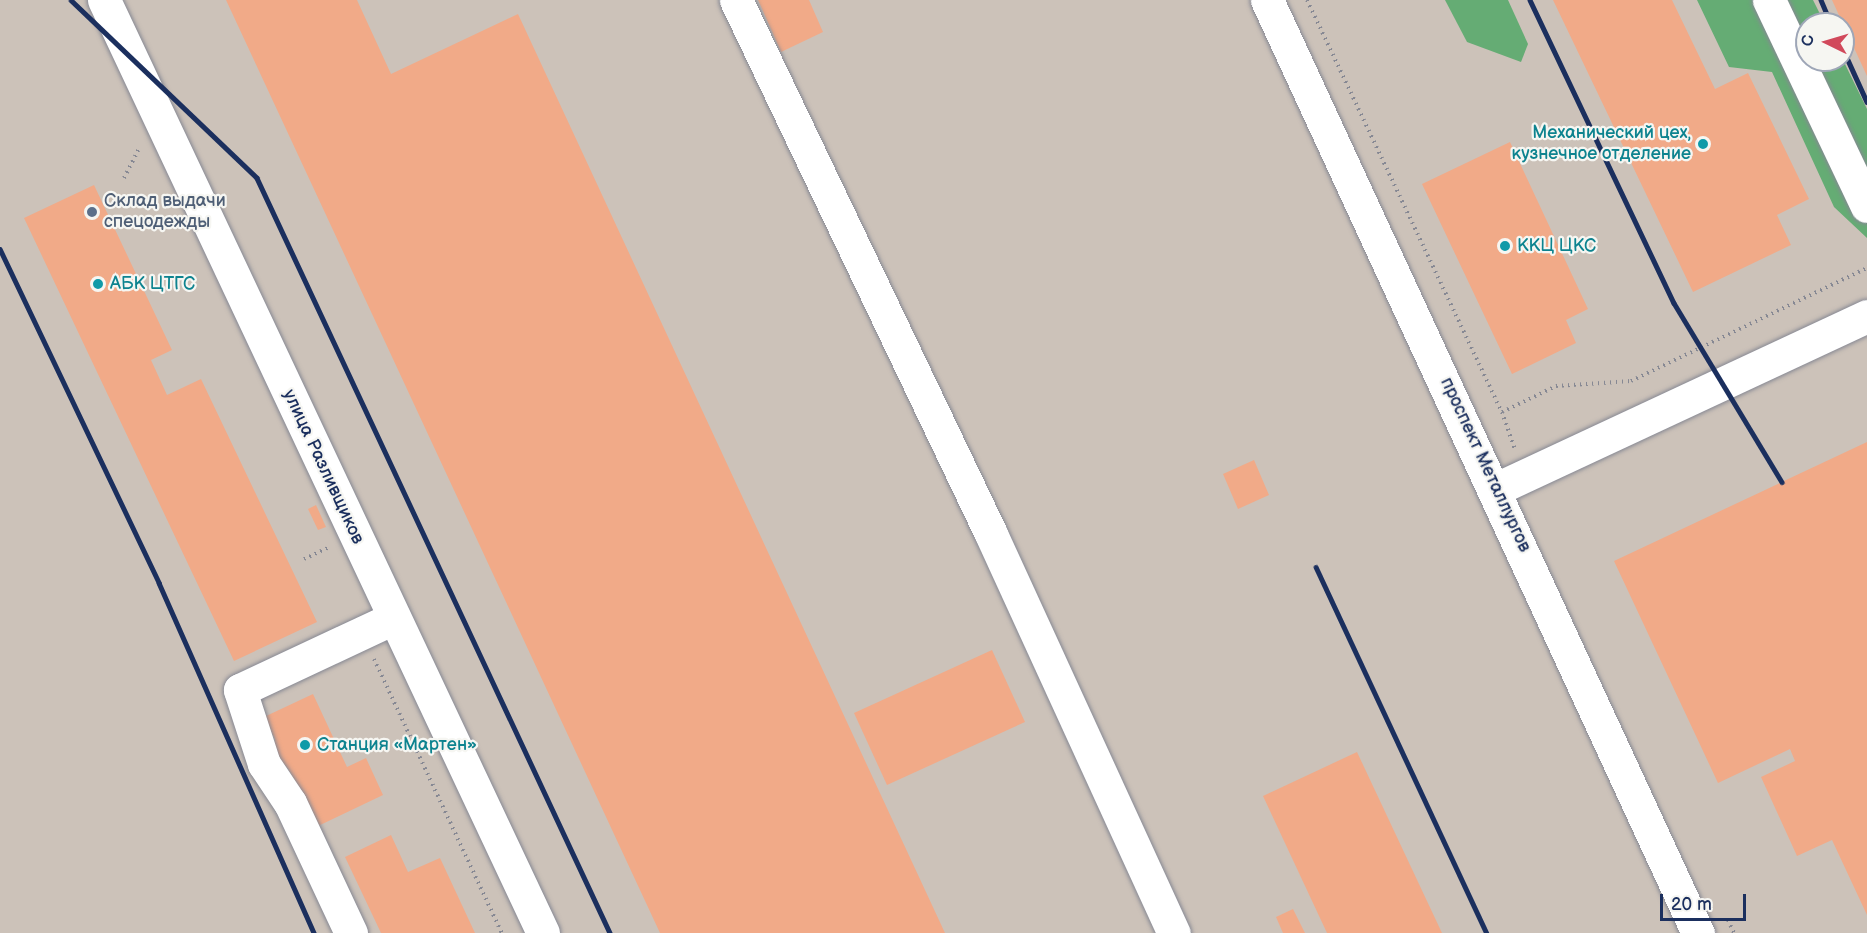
<!DOCTYPE html>
<html>
<head>
<meta charset="utf-8">
<style>
  body { margin:0 }
  #map { position:relative; width:1867px; height:933px; overflow:hidden; background:#f2e2c8; font-family:"Balsamiq Sans",sans-serif }
  div>[style] { position:absolute }
  [style*='--x'] { left:calc(var(--x)*1px); top:calc(var(--y)*1px); width:calc(var(--w)*1px); rotate:calc(var(--a)*1deg) }
  .industrial>* { inset:0; background:#ccc2b9 }
  .forest>* { inset:0; background:#65ac74 }
  .building>* { inset:0; background:#f1aa88 }
  .path>* { height:4px; margin-top:-2px; transform-origin:0; background:repeating-linear-gradient(90deg,#868893 0 1.5px,transparent 0 6px) }
  .roads { filter:drop-shadow(0 0 2px #868893) drop-shadow(0 0 2px #868893) }
  .minor>* { height:33px; margin:-16.5px; padding:0 16.5px; transform-origin:16.5px; border-radius:16.5px; background:#fff }
  .rail>* { height:4.5px; margin:-2.25px; padding:0 2.25px; transform-origin:2.25px; border-radius:2.25px; background:#1b2f5e }
  .dots>* { width:16px; height:16px; translate:-50% -50%; box-sizing:border-box; border:3px solid #f6f6f2; border-radius:50% }
  span { translate:-50% -50%; white-space:nowrap; text-align:center; line-height:1.15; -webkit-text-stroke:4.5px #f6f6f2; paint-order:stroke }
  .culture-label { font-size:18px; color:#0d838f }
  .right { translate:-100% -50%; text-align:right }
  .left { translate:0 -50%; text-align:left }
  .service-label { font-size:18px; color:#4e5e75 }
  .street-label { font-size:18px; color:#1b2f5e }
  .north { position:absolute; left:1795px; top:12px; width:60px; height:60px; box-sizing:border-box; background:#f6f6f2; border:2px solid #9ea6b7; border-radius:50%; rotate:275deg; font-size:16px; font-weight:700; line-height:24px; text-align:center; color:#1b2f5e }
  .north::after { content:''; display:block; margin:auto; width:21px; height:27px; background:#d1495b; clip-path:polygon(50% 0,100% 100%,50% 72%,0 100%) }
  .scale { position:absolute; left:1660px; top:894px; width:86px; height:27px; box-sizing:border-box; border:3px solid #1b2f5e; border-top:0; padding-left:8px; font-size:18px; line-height:21px; white-space:nowrap; color:#1b2f5e; -webkit-text-stroke:4px #f6f6f2; paint-order:stroke }
</style>
</head>
<body>
<div id="map">
  <div class="industrial">
    <div style="clip-path:polygon(evenodd,0 0,1867px 0,1867px 933px,0 933px,0 0,1807px 24px,1843px 24px,1843px 60px,1807px 60px,1807px 24px)"></div>
  </div>
  <div class="forest">
    <div style="clip-path:polygon(1445px 0,1508px 0,1528px 44px,1521px 62px,1467px 42px)"></div>
    <div style="clip-path:polygon(1697px 0,1813px 0,1825px 24px,1807px 24px,1807px 60px,1843px 60px,1867px 109px,1867px 238px,1834px 207px,1772px 72px,1729px 67px)"></div>
  </div>
  <div class="building">
    <div style="clip-path:polygon(226px 0,357px 0,391px 74px,518px 14px,945px 933px,660px 933px)"></div>
    <div style="clip-path:polygon(758px 0,809px 0,823px 32px,781px 52px)"></div>
    <div style="clip-path:polygon(1553px 0,1672px 0,1715px 89px,1748px 73px,1809px 199px,1777px 215px,1791px 245px,1693px 292px)"></div>
    <div style="clip-path:polygon(1832px 0,1867px 0,1867px 76px,1843px 24px)"></div>
    <div style="clip-path:polygon(1510px 142px,1588px 309px,1566px 320px,1576px 343px,1512px 374px,1422px 184px)"></div>
    <div style="clip-path:polygon(94px 185px,172px 350px,151px 360px,167px 395px,201px 379px,317px 622px,234px 661px,24px 218px)"></div>
    <div style="clip-path:polygon(1867px 442px,1867px 915px,1832px 840px,1797px 856px,1761px 777px,1795px 761px,1790px 749px,1718px 783px,1614px 561px)"></div>
    <div style="clip-path:polygon(1254px 460px,1269px 495px,1238px 509px,1223px 474px)"></div>
    <div style="clip-path:polygon(316px 505px,326px 527px,318px 530px,308px 509px)"></div>
    <div style="clip-path:polygon(992px 650px,1025px 722px,887px 785px,854px 713px)"></div>
    <div style="clip-path:polygon(313px 694px,347px 767px,366px 758px,383px 795px,316px 827px,289px 770px,273px 751px,275px 739px,264px 717px)"></div>
    <div style="clip-path:polygon(1357px 752px,1442px 933px,1327px 933px,1263px 796px)"></div>
    <div style="clip-path:polygon(391px 835px,408px 872px,440px 858px,475px 933px,381px 933px,345px 857px)"></div>
    <div style="clip-path:polygon(1293px 909px,1305px 933px,1283px 933px,1276px 917px)"></div>
  </div>
  <div class="path">
    <div style="--x:1307;--y:0;--w:456;--a:64.7"></div>
    <div style="--x:1502;--y:412;--w:39;--a:71"></div>
    <div style="--x:124;--y:178;--w:35;--a:-63"></div>
    <div style="--x:1502;--y:412;--w:60;--a:-25.7"></div>
    <div style="--x:1556;--y:386;--w:75;--a:-3.8"></div>
    <div style="--x:1631;--y:381;--w:262;--a:-25.6"></div>
    <div style="--x:304;--y:559;--w:26;--a:-25"></div>
    <div style="--x:374;--y:659;--w:302;--a:65"></div>
    <div style="--x:1728;--y:920;--w:14;--a:65"></div>
  </div>
  <div class="roads">
    <div class="minor">
      <div style="--x:104;--y:0;--w:1031;--a:64.8"></div>
      <div style="--x:736;--y:0;--w:592;--a:64.47"></div>
      <div style="--x:991;--y:534;--w:439;--a:65.4"></div>
      <div style="--x:1267;--y:0;--w:1028;--a:65.21"></div>
      <div style="--x:1769;--y:0;--w:228;--a:64.6"></div>
      <div style="--x:1496;--y:489;--w:409;--a:-25"></div>
      <div style="--x:351;--y:933;--w:144;--a:-115.1"></div>
      <div style="--x:290;--y:803;--w:47;--a:-123.7"></div>
      <div style="--x:264;--y:764;--w:78;--a:-108"></div>
      <div style="--x:240;--y:690;--w:170;--a:-25.1"></div>
    </div>
  </div>
  <div class="rail">
    <div style="--x:71;--y:0;--w:257;--a:43.7"></div>
    <div style="--x:257;--y:178;--w:833;--a:64.94"></div>
    <div style="--x:1530;--y:0;--w:335;--a:64.6"></div>
    <div style="--x:1674;--y:303;--w:209;--a:58.9"></div>
    <div style="--x:1821;--y:0;--w:26;--a:67"></div>
    <div style="--x:1843;--y:49;--w:58;--a:65.6"></div>
    <div style="--x:0;--y:249;--w:370;--a:64.5"></div>
    <div style="--x:159;--y:583;--w:383;--a:66.1"></div>
    <div style="--x:1316;--y:567;--w:404;--a:65"></div>
  </div>
  <div class="dots">
    <div style="left:1703px;top:144px;background:#0f9aa8"></div>
    <div style="left:92px;top:212px;background:#5c6f8a"></div>
    <div style="left:1505px;top:246px;background:#0f9aa8"></div>
    <div style="left:98px;top:284px;background:#0f9aa8"></div>
    <div style="left:305px;top:745px;background:#0f9aa8"></div>
  </div>
  <div class="culture-label">
    <span class="right" style="left:1691px;top:144px">Механический цех,<br>кузнечное отделение</span>
    <span class="left" style="left:1517px;top:246px">ККЦ ЦКС</span>
    <span class="left" style="left:110px;top:284px">АБК ЦТГС</span>
    <span class="left" style="left:317px;top:745px">Станция «Мартен»</span>
  </div>
  <div class="service-label">
    <span class="left" style="left:104px;top:212px">Склад выдачи<br>спецодежды</span>
  </div>
  <div class="street-label">
    <span style="left:1485px;top:465px;rotate:65deg">проспект Металлургов</span>
    <span style="left:323px;top:467px;rotate:65deg">улица Разливщиков</span>
  </div>
  <div class="north">С</div>
  <div class="scale">20 m</div>
</div>
</body>
</html>
